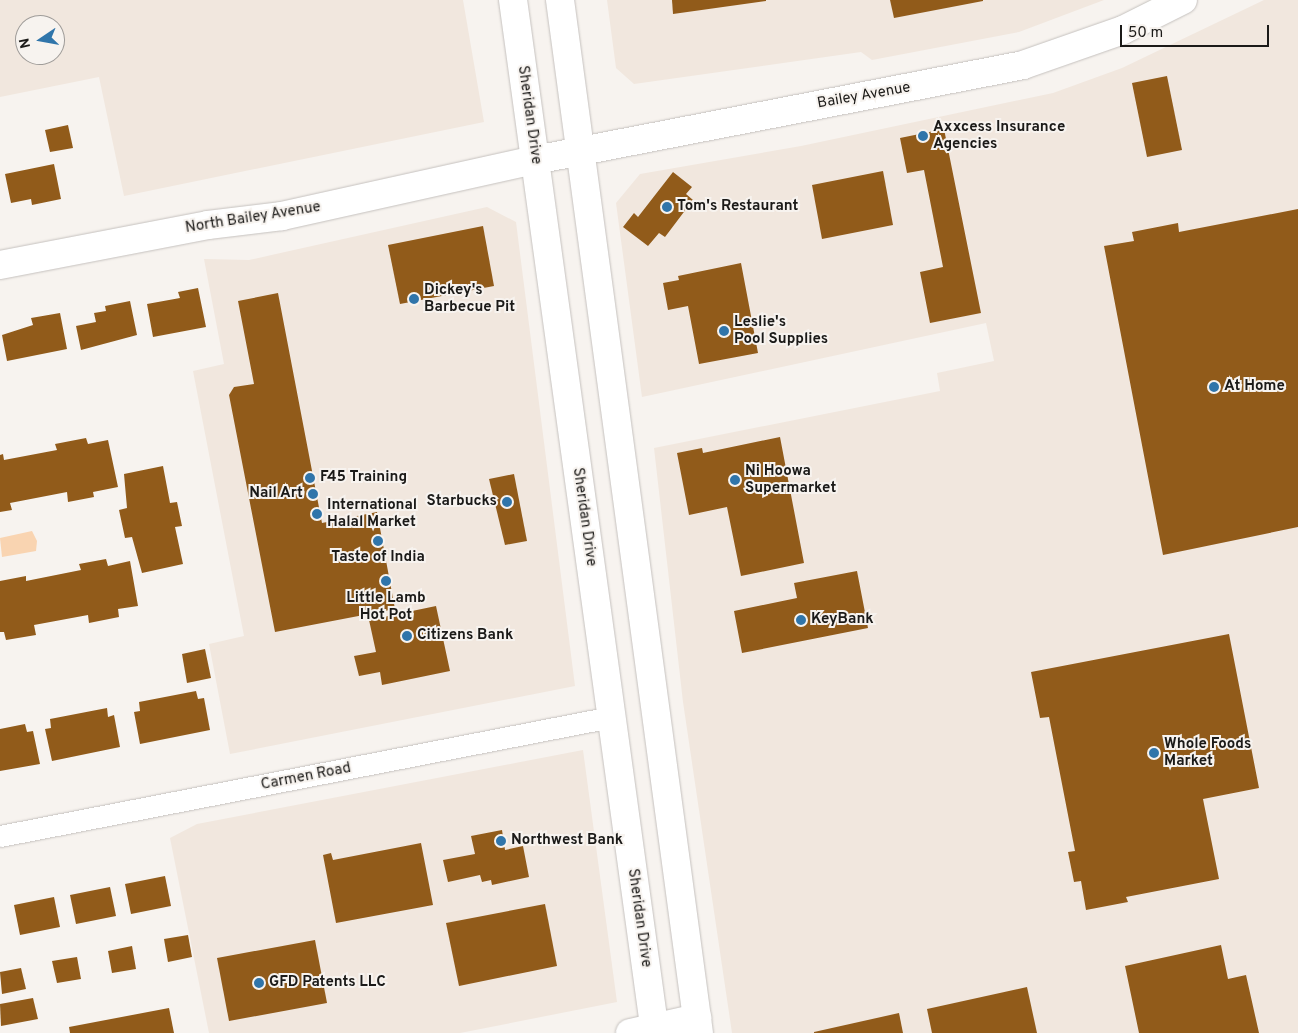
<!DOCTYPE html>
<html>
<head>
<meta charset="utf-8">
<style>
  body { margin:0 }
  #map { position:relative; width:1298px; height:1033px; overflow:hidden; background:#f7f3ef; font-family:Overpass,sans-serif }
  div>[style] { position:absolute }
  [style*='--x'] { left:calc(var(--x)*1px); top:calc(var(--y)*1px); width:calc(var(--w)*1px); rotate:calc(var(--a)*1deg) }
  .built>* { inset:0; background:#f1e7de }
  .water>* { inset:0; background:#f9d4b1 }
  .building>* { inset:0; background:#915b1a }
  .roads { filter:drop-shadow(0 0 1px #c5c1be) drop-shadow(0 0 1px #c5c1be) }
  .minor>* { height:21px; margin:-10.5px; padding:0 10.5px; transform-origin:10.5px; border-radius:10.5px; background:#fff }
  .tertiary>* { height:28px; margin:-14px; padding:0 14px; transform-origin:14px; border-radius:14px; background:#fff }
  .primary>* { height:28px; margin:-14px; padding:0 14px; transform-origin:14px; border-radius:14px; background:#fff }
  .dots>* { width:14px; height:14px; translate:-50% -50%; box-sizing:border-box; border:2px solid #f7f3ef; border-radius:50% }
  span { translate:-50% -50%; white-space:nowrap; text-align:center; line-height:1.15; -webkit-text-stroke:4px #f7f3ef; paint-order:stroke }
  .street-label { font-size:15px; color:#1b1a18 }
  .poi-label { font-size:15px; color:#1b1a18; font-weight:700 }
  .left { translate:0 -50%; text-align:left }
  .right { translate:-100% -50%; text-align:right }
  .north { position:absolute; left:15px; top:15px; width:50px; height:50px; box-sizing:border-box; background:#f7f3ef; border:1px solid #9f9c99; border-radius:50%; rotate:258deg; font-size:14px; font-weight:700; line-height:20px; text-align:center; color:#1b1a18 }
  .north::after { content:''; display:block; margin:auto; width:18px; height:22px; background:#3075aa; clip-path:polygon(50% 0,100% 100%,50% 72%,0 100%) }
  .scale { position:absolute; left:1120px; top:25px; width:149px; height:22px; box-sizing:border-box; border:2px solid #1b1a18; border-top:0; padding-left:6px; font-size:15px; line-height:18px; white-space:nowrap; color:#1b1a18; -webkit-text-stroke:4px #f7f3ef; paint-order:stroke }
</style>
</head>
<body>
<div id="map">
  <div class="built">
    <div style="clip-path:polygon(evenodd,0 0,463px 0,484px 122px,124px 196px,99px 77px,0 97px,0 0,25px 25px,55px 25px,55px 55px,25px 55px,25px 25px)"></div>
    <div style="clip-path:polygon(607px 0,1104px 0,1019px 32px,872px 60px,861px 52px,634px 84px,616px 68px)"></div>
    <div style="clip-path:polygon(1264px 0,1298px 0,1298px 1033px,732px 1033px,683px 702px,654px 448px,940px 391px,937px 373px,994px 361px,986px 323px,642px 397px,616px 203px,640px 174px,801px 146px,1053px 93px,1122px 68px)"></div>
    <div style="clip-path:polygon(487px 207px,516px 222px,575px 686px,230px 754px,209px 644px,244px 636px,193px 371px,224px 364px,204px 259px,249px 260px)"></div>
    <div style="clip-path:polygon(583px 750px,617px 1002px,460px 1033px,209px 1033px,170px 838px,197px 824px)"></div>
  </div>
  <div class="water">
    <div style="clip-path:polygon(32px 531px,37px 541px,36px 551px,2px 557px,0 538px)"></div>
  </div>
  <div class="building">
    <div style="clip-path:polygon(672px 0,766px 0,766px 1px,673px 14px)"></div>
    <div style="clip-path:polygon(890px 0,983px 0,983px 1px,894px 18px)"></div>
    <div style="clip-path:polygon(1167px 76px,1182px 150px,1147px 157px,1132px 83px)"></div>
    <div style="clip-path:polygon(68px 125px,73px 148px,50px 152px,45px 130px)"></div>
    <div style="clip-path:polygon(944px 129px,981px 313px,930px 323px,920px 272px,943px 267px,924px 170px,907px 173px,900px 138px)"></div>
    <div style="clip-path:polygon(54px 164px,61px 199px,32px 205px,31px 199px,11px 203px,5px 174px)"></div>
    <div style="clip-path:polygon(883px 171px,893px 225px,822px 239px,812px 185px)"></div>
    <div style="clip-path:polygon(673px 172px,692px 187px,686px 194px,693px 200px,665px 237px,659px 233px,648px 246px,623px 227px,634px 213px,638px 217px)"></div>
    <div style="clip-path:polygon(1298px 209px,1298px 527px,1163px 555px,1104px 246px,1134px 241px,1132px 232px,1178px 223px,1179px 232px)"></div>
    <div style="clip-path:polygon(483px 226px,494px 286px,400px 304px,388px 245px)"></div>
    <div style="clip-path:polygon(741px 263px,758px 353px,699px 364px,688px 306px,668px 310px,663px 283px,679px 280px,678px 276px)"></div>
    <div style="clip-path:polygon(198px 288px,206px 327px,153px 337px,147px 304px,180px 298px,178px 292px)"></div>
    <div style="clip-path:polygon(278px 293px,322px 523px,377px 512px,395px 609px,275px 632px,229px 395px,234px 387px,254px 384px,238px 301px)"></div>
    <div style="clip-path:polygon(130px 301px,137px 335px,81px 350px,76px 326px,96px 322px,94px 313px,106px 311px,105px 306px)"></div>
    <div style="clip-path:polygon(60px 313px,67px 349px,7px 361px,2px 335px,33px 325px,31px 318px)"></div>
    <div style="clip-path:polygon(780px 437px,804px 563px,741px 576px,727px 507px,689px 515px,677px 453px,702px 448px,703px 453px)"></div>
    <div style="clip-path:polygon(86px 438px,88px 444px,108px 440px,118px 487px,93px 492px,94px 497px,68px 502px,67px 492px,10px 503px,12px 510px,0 512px,0 455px,3px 454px,4px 460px,57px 450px,55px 444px)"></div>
    <div style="clip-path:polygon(163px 466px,170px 503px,177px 502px,182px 526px,175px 527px,183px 564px,142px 573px,132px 537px,125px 538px,119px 510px,127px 508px,124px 474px)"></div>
    <div style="clip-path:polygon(514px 474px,527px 541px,505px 545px,489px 479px)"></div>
    <div style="clip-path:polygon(106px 559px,108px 566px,130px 561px,138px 606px,118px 609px,119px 617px,89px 623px,88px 615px,34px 625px,36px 635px,6px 640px,4px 632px,0 632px,0 581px,26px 576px,26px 581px,81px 570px,79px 564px)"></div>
    <div style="clip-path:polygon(857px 571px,868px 628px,742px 653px,734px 611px,797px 598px,794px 583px)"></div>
    <div style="clip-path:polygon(436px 606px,450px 671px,382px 685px,380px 672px,359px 676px,354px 656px,376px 652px,369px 620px)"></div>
    <div style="clip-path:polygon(1229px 634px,1259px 788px,1203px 799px,1219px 879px,1126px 897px,1128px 902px,1086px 910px,1081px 881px,1074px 882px,1068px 852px,1075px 851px,1049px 717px,1040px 718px,1031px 672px)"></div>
    <div style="clip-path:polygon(205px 649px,211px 678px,187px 683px,182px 654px)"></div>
    <div style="clip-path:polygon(196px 691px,198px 699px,204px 698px,210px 730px,140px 744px,134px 712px,140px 711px,139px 702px)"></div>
    <div style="clip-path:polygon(107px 708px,108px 717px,114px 715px,120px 747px,52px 761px,45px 729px,51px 728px,50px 719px)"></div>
    <div style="clip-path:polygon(25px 724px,27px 732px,33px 731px,40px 764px,0 771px,0 729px)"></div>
    <div style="clip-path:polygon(502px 830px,505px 850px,523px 846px,529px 877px,492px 885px,491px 880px,482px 882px,480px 875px,448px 882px,443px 860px,475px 854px,471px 836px)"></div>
    <div style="clip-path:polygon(421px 843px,433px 905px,336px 923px,323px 855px,331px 853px,333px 860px)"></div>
    <div style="clip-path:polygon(165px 876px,171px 906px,131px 914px,125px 884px)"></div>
    <div style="clip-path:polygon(110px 887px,116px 916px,76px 924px,70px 895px)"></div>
    <div style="clip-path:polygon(54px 897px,60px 927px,20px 935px,14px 905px)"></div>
    <div style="clip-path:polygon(545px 904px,557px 966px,459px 986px,446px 923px)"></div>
    <div style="clip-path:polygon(188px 935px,192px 957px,168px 962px,164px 939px)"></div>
    <div style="clip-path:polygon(315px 940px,327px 1003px,229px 1021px,217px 958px)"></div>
    <div style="clip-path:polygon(1221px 945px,1228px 979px,1246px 975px,1259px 1033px,1139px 1033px,1125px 966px)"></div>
    <div style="clip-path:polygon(132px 946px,136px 969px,112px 973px,108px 951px)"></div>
    <div style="clip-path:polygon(77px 957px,81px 979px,57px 983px,52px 961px)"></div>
    <div style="clip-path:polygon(21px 968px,26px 989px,2px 994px,0 972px)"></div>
    <div style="clip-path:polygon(1027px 987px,1037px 1033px,932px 1033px,927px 1009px)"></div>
    <div style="clip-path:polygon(33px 998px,38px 1019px,1px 1026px,0 1004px)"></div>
    <div style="clip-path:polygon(169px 1008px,174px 1033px,70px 1033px,69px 1027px)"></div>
    <div style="clip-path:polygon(899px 1013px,903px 1033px,814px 1033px,814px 1032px)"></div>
  </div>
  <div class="roads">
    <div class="minor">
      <div style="--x:0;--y:836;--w:622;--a:-11.02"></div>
    </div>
    <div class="tertiary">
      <div style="--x:0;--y:265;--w:212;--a:-10.9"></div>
      <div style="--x:208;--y:225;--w:75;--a:-6.9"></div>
      <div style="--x:282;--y:216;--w:259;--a:-12.5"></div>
      <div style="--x:630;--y:1033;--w:69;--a:-12.6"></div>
    </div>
    <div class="primary">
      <div style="--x:513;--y:0;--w:1043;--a:82.17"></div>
      <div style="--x:560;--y:0;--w:1042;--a:82.34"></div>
      <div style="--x:535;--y:160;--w:497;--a:-11"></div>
      <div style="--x:1023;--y:65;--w:106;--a:-19.3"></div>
      <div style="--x:1123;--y:30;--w:67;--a:-26.6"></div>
    </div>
  </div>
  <div class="dots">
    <div style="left:923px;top:136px;background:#3075aa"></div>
    <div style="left:667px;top:207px;background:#3075aa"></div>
    <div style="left:414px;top:299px;background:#3075aa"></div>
    <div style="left:724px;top:331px;background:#3075aa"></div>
    <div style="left:1214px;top:387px;background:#3075aa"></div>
    <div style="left:310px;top:478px;background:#3075aa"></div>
    <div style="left:735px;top:480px;background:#3075aa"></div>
    <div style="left:313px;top:494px;background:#3075aa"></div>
    <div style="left:507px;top:502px;background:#3075aa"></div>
    <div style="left:317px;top:514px;background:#3075aa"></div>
    <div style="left:378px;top:541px;background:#3075aa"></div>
    <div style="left:386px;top:581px;background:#3075aa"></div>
    <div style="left:801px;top:620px;background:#3075aa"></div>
    <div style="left:407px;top:636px;background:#3075aa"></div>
    <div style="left:1154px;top:753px;background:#3075aa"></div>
    <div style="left:501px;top:841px;background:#3075aa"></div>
    <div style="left:259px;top:983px;background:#3075aa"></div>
  </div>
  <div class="street-label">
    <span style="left:864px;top:96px;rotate:-10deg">Bailey Avenue</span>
    <span style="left:529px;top:115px;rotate:82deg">Sheridan Drive</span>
    <span style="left:253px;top:218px;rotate:-9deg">North Bailey Avenue</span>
    <span style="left:584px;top:517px;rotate:82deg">Sheridan Drive</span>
    <span style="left:306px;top:777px;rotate:-11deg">Carmen Road</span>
    <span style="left:639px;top:918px;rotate:82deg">Sheridan Drive</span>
  </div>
  <div class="poi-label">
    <span class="left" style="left:933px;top:136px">Axxcess Insurance<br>Agencies</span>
    <span class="left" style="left:677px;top:207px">Tom's Restaurant</span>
    <span class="left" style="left:424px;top:299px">Dickey's<br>Barbecue Pit</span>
    <span class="left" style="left:734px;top:331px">Leslie's<br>Pool Supplies</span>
    <span class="left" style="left:1224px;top:387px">At Home</span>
    <span class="left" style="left:745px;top:480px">Ni Hoowa<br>Supermarket</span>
    <span class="left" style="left:320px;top:478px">F45 Training</span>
    <span class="right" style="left:303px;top:494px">Nail Art</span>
    <span class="right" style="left:497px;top:502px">Starbucks</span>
    <span class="left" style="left:327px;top:514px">International<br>Halal Market</span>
    <span style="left:378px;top:558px">Taste of India</span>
    <span style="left:386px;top:607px">Little Lamb<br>Hot Pot</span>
    <span class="left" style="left:811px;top:620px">KeyBank</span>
    <span class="left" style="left:417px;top:636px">Citizens Bank</span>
    <span class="left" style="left:1164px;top:753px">Whole Foods<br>Market</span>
    <span class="left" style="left:511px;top:841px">Northwest Bank</span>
    <span class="left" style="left:269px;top:983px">GFD Patents LLC</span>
  </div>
  <div class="north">N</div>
  <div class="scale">50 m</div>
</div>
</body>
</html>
